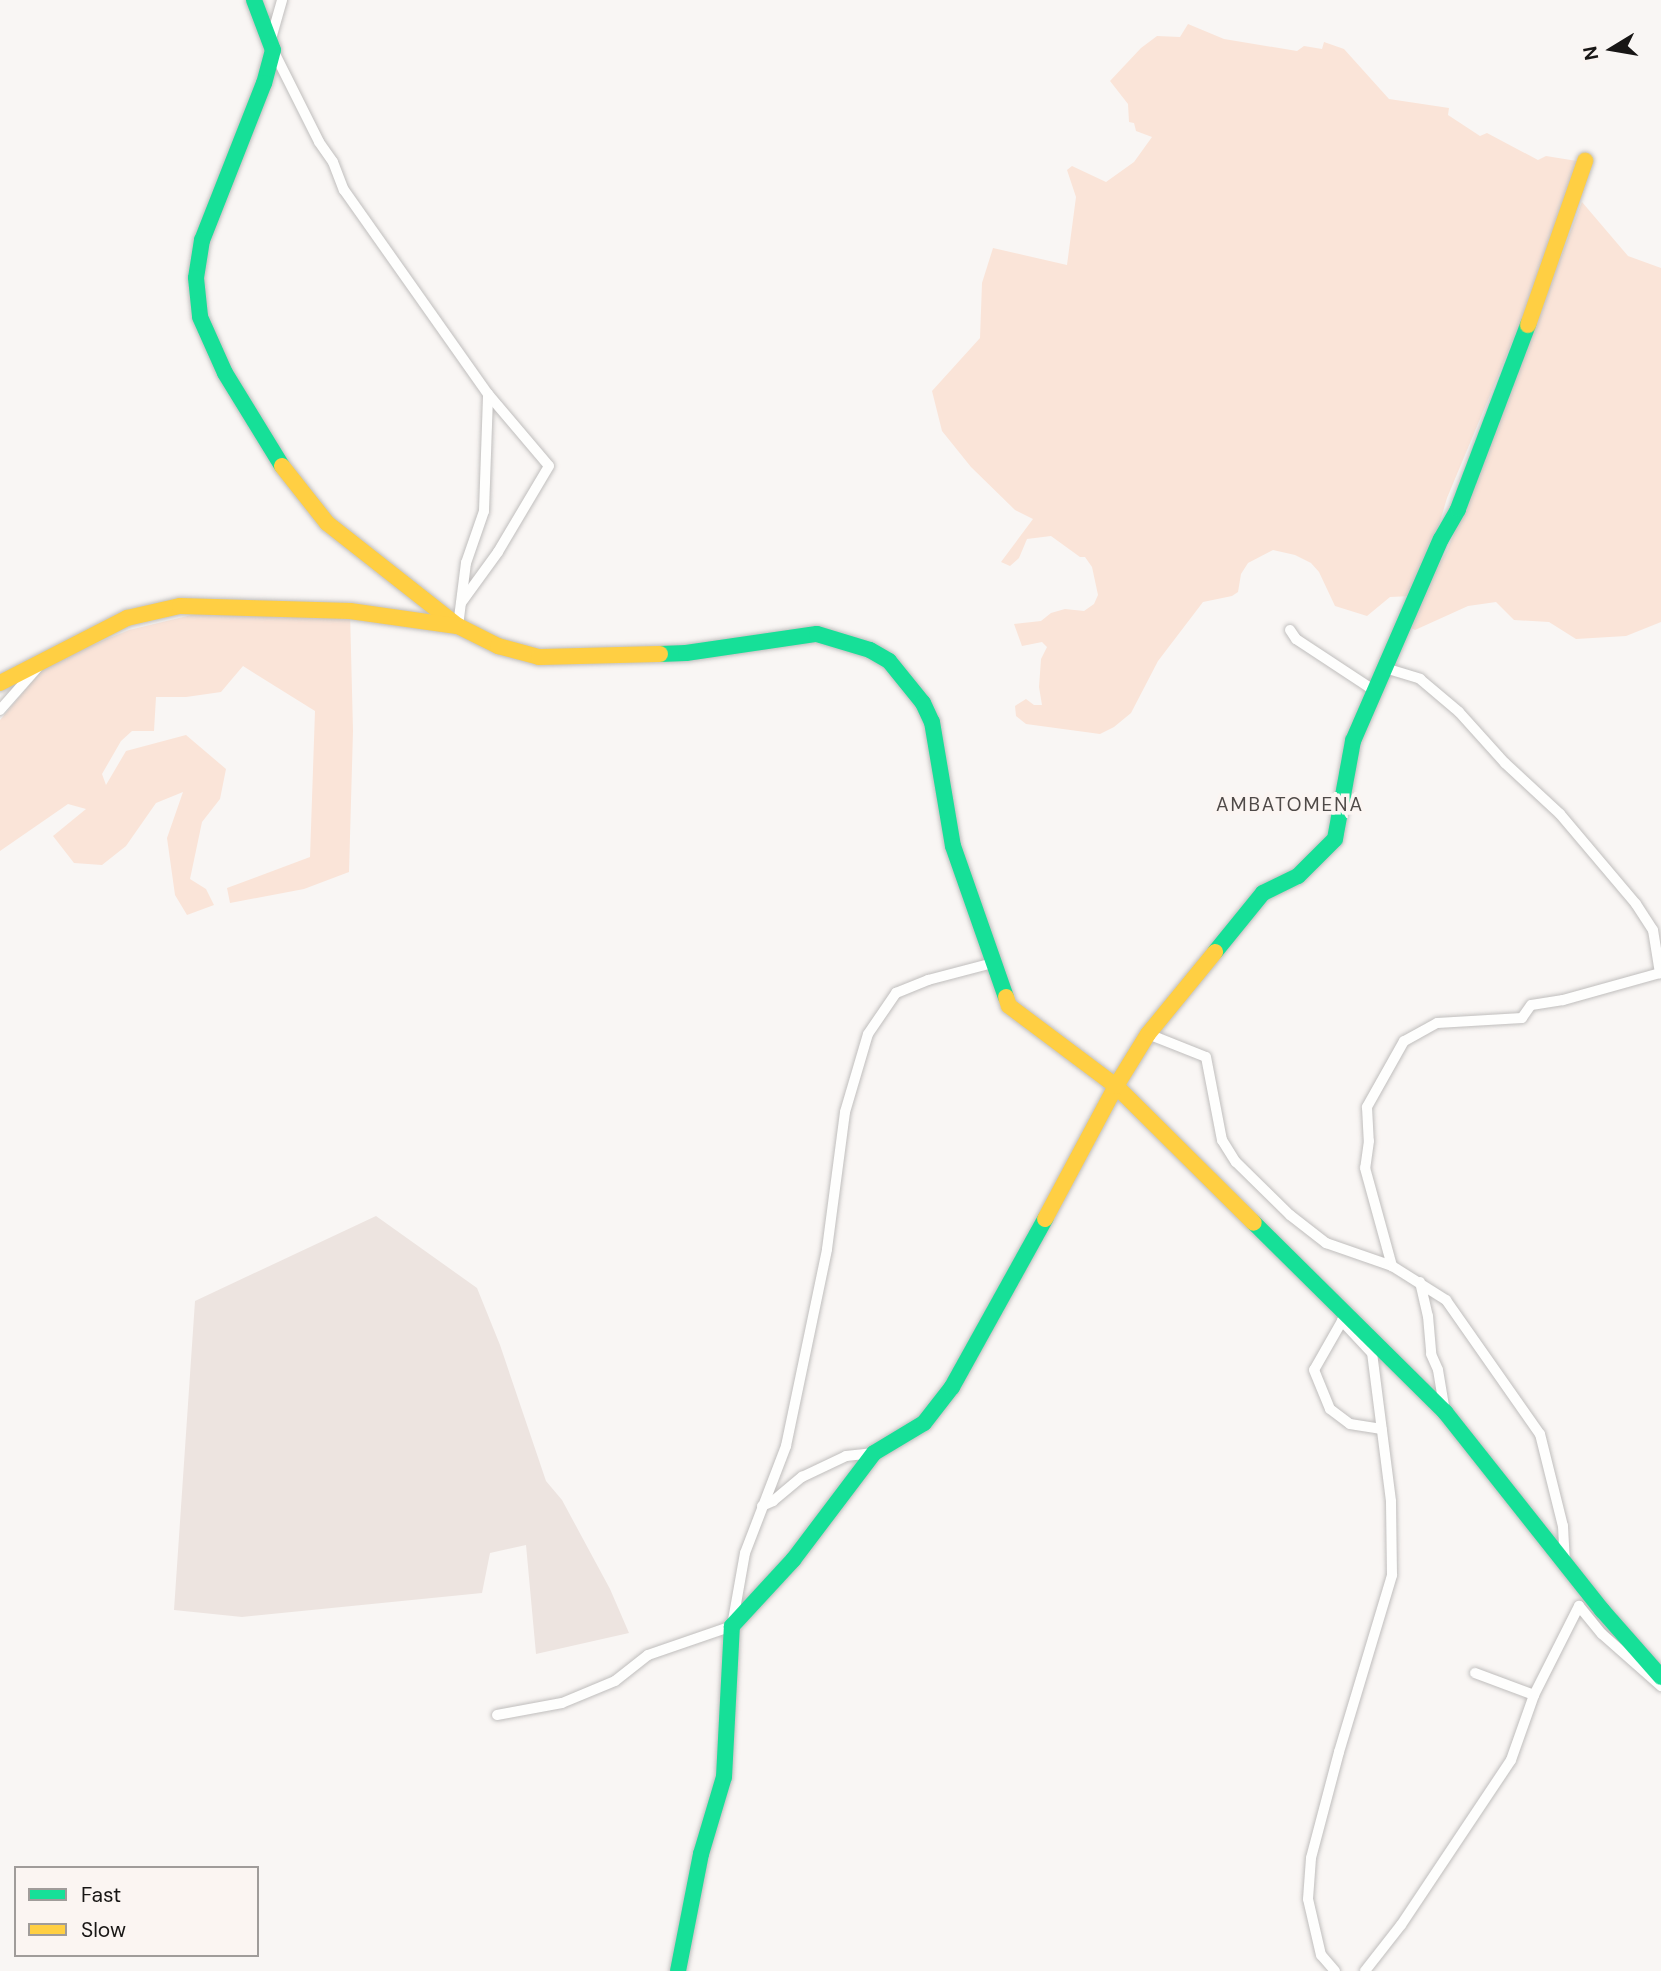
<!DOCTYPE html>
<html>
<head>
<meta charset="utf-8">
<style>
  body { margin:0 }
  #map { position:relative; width:1661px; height:1971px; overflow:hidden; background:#f9f6f4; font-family:"DM Sans",sans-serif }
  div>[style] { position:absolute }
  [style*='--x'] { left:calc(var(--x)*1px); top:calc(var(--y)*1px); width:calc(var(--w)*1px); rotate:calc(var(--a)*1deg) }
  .built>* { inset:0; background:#ede4e0 }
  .green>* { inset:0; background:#fae4d8 }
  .roads { filter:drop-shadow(0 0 2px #c0bebd) drop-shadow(0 0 2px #c0bebd) }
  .street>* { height:10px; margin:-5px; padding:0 5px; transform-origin:5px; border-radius:5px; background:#fefefd }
  .fast>* { height:16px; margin:-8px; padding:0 8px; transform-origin:8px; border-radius:8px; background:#16e098 }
  .slow>* { height:16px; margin:-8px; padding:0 8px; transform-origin:8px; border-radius:8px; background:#ffcf43 }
  span { translate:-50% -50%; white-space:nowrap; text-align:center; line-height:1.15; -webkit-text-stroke:7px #fbf5f2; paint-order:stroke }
  .neighbourhood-label { font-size:19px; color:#4f4a48; letter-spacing:2px }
  .legend { position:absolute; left:14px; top:1866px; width:245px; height:91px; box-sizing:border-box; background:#fbf5f2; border:2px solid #a09c9a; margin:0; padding:9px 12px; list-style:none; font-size:21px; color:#181615 }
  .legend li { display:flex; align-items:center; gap:14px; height:35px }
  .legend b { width:35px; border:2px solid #a09c9a }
  .north { position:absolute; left:1577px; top:14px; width:70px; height:70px; -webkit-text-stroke:5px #fbf5f2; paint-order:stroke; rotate:259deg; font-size:19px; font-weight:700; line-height:28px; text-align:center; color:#181615 }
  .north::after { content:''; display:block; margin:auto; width:24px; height:32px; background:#181615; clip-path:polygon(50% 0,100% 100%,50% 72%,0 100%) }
</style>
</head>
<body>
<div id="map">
  <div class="built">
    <div style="clip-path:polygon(376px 1216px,477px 1288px,500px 1345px,546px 1481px,562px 1500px,610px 1589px,629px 1633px,536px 1654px,526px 1545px,490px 1553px,482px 1593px,242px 1617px,174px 1610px,195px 1301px)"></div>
  </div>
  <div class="green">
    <div style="clip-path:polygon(1188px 24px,1224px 39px,1297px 51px,1304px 46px,1322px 49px,1324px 42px,1344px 49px,1389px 99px,1449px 108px,1448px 115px,1480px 136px,1487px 133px,1538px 160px,1546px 156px,1577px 161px,1549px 254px,1447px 498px,1434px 542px,1412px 596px,1390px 597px,1367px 616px,1335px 606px,1319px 572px,1311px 563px,1295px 555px,1273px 550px,1248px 563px,1241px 574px,1238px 592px,1232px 596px,1203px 602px,1158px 661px,1131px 713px,1114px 727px,1100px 734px,1026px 724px,1016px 716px,1015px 706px,1026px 699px,1034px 705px,1042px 705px,1039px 687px,1041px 659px,1047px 647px,1042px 642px,1022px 646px,1014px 624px,1041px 621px,1051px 613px,1065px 609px,1084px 611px,1094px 604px,1098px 595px,1092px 567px,1085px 557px,1080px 557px,1051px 536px,1027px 539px,1019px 558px,1010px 566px,1001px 562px,1033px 519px,1015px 510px,971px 467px,942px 431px,932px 391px,980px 338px,982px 283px,993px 248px,1067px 265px,1076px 197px,1067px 170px,1072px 166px,1106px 182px,1134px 162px,1152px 137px,1136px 131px,1134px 123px,1129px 122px,1128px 104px,1110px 81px,1141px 48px,1157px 36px,1180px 37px)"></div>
    <div style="clip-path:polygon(1582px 202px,1628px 256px,1661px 268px,1661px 622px,1626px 636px,1576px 639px,1549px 622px,1514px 620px,1496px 602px,1468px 606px,1415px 630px,1404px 624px,1448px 549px)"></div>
    <div style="clip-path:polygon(208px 611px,350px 611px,353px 731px,349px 872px,304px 889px,230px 903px,227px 888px,310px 857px,315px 711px,243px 666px,221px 692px,186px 697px,156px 697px,154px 731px,132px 731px,121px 741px,102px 774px,106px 785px,126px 751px,186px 735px,226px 769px,220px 799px,202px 822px,190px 879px,206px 889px,214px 905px,187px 915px,175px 895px,167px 838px,183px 792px,156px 803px,126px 846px,102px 865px,74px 863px,53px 836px,86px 809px,68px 804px,0 851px,0 720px,48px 663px,129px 630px)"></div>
  </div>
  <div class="roads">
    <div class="street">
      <div style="--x:271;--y:39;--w:41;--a:-74.2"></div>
      <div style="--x:273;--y:50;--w:103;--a:63.4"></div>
      <div style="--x:319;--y:142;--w:24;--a:55"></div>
      <div style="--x:333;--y:162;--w:30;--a:69"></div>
      <div style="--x:344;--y:190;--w:250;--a:54.8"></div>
      <div style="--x:488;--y:394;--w:94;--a:49.7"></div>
      <div style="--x:549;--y:466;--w:100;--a:120.7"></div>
      <div style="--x:498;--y:552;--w:63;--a:126"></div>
      <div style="--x:458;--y:626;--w:64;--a:-82.8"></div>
      <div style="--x:466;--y:563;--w:55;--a:-70.9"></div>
      <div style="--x:484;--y:511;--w:117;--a:-88"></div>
      <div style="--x:1290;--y:630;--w:11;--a:56"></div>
      <div style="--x:1296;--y:639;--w:95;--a:33.4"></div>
      <div style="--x:1385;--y:668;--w:37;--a:17"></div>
      <div style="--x:1420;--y:679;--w:51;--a:40.2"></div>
      <div style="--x:1459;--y:712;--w:69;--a:48"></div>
      <div style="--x:1505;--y:763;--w:75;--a:42.8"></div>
      <div style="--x:1560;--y:814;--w:118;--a:49.8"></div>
      <div style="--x:1636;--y:904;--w:31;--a:57"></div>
      <div style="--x:1653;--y:930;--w:44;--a:80.8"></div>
      <div style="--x:1660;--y:973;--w:101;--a:164.4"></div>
      <div style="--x:1563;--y:1000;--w:32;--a:171"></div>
      <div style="--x:1531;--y:1005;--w:16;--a:125"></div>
      <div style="--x:1522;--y:1018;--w:85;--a:176.6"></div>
      <div style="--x:1437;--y:1023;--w:38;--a:151"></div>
      <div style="--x:1404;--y:1041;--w:76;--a:119.3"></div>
      <div style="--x:1367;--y:1107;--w:34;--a:87"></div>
      <div style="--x:1369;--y:1141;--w:27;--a:98"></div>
      <div style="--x:1365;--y:1168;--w:102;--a:74.6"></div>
      <div style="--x:0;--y:710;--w:57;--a:-48.5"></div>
      <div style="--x:1148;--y:1034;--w:62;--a:21.6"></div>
      <div style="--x:1206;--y:1057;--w:85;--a:79.1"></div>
      <div style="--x:1222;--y:1140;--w:26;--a:58"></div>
      <div style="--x:1236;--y:1162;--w:76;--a:44.5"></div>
      <div style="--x:1290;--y:1215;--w:46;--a:37.9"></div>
      <div style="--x:1326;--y:1243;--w:70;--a:19.2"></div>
      <div style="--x:1392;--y:1266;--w:64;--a:32.2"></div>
      <div style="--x:1446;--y:1300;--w:164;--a:55"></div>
      <div style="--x:1540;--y:1434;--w:95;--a:76"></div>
      <div style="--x:1563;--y:1526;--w:35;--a:87"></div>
      <div style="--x:1420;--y:1282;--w:35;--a:77"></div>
      <div style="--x:1428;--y:1316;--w:38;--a:85"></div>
      <div style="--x:1431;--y:1354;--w:17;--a:66"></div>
      <div style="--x:1438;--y:1370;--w:43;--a:80.5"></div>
      <div style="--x:1342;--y:1321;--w:56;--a:119.7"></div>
      <div style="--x:1314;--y:1370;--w:42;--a:67.7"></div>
      <div style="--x:1330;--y:1409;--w:25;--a:37"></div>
      <div style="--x:1350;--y:1424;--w:32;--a:9"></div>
      <div style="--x:762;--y:1506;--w:12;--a:-24"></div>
      <div style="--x:773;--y:1501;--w:38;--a:-40"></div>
      <div style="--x:802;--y:1477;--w:49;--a:-25.5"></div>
      <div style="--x:846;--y:1456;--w:28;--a:-6"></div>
      <div style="--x:1475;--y:1673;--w:63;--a:20.4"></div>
      <div style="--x:497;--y:1715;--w:66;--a:-10.5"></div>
      <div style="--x:562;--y:1703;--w:57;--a:-22.5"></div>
      <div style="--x:615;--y:1681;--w:42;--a:-38.2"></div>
      <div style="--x:648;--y:1655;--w:89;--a:-19"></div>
      <div style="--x:732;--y:1626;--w:74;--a:-79.9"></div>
      <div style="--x:745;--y:1553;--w:115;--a:-69"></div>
      <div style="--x:786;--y:1446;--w:201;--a:-78.2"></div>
      <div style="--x:827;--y:1249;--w:138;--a:-82.5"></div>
      <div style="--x:845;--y:1112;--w:81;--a:-73.6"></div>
      <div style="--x:868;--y:1034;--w:50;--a:-55.7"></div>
      <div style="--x:896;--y:993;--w:35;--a:-22"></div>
      <div style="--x:928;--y:980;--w:67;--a:-14.7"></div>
      <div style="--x:1335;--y:1971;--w:21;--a:-131"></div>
      <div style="--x:1321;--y:1955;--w:57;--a:-103.1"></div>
      <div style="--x:1308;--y:1899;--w:41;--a:-85.8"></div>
      <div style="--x:1311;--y:1858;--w:110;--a:-75.2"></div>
      <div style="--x:1339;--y:1752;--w:185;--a:-73.3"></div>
      <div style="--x:1392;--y:1575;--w:74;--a:-90.8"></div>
      <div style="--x:1391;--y:1501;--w:149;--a:-97.3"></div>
      <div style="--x:1372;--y:1353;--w:44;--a:-133.2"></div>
      <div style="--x:1342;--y:1321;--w:9;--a:-63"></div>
      <div style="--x:1365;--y:1971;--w:58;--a:-52"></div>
      <div style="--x:1401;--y:1925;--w:198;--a:-56.3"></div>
      <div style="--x:1511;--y:1760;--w:69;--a:-70.5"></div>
      <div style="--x:1534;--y:1695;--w:100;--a:-63.2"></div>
      <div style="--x:1579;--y:1606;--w:36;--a:51"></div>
      <div style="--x:1602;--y:1634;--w:79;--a:41.4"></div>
    </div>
    <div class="fast">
      <div style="--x:254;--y:0;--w:53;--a:69.2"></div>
      <div style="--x:273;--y:50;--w:34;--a:105"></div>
      <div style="--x:264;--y:83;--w:169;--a:111.5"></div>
      <div style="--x:202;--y:240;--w:38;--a:99"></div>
      <div style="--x:196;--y:278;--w:39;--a:84"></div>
      <div style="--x:200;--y:317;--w:61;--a:65.9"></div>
      <div style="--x:225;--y:373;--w:109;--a:58.5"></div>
      <div style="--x:660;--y:654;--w:26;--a:-2"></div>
      <div style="--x:686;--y:653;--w:132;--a:-8.3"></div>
      <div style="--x:817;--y:634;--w:55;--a:16.8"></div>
      <div style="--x:870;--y:650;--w:22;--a:30"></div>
      <div style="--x:889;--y:661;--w:54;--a:51"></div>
      <div style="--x:923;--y:703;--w:21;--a:65"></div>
      <div style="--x:932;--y:722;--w:126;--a:80.4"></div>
      <div style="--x:953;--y:846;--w:160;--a:70.7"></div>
      <div style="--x:1215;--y:952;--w:76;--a:-50.9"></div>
      <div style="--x:1263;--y:893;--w:39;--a:-26"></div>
      <div style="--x:1298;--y:876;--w:52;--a:-45"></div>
      <div style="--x:1335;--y:839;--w:100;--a:-79.6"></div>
      <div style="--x:1353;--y:741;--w:220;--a:-66.5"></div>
      <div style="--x:1441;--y:539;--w:34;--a:-60"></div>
      <div style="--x:1458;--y:509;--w:197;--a:-69.2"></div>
      <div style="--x:1254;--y:1223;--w:269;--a:44.7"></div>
      <div style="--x:1445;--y:1412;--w:253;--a:51.6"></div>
      <div style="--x:1602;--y:1610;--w:89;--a:48.6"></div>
      <div style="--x:678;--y:1971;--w:119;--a:-78.9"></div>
      <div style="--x:701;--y:1854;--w:80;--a:-73.4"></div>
      <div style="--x:724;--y:1777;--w:151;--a:-87"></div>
      <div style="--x:732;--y:1626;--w:90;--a:-47.3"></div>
      <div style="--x:793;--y:1560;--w:134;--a:-52.9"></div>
      <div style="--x:874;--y:1453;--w:58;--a:-31"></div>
      <div style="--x:924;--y:1423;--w:46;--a:-52.1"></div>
      <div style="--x:952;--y:1387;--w:192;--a:-61"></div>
    </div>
    <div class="slow">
      <div style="--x:1528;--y:325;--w:174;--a:-70.8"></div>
      <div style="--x:282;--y:466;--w:73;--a:51.7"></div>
      <div style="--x:327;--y:523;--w:167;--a:38.2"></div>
      <div style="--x:458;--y:626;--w:45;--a:26.6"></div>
      <div style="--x:498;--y:646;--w:42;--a:15"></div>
      <div style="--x:539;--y:657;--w:121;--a:-1.4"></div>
      <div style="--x:0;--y:683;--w:143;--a:-27.1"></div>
      <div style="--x:127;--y:618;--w:54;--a:-12.8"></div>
      <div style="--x:180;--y:606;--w:170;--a:1.7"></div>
      <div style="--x:350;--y:611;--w:106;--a:8.1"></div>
      <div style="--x:1006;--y:997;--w:9;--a:72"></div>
      <div style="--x:1009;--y:1006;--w:134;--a:36.8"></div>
      <div style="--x:1116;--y:1086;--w:194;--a:44.8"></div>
      <div style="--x:1045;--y:1219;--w:151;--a:-61.9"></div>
      <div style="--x:1116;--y:1086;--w:61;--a:-58.4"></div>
      <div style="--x:1148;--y:1034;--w:106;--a:-50.7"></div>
    </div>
  </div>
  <div class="neighbourhood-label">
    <span style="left:1290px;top:805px">AMBATOMENA</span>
  </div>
  <ul class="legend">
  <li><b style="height:9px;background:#16e098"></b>Fast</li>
  <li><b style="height:9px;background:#ffcf43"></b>Slow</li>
  </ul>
  <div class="north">N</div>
</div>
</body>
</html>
